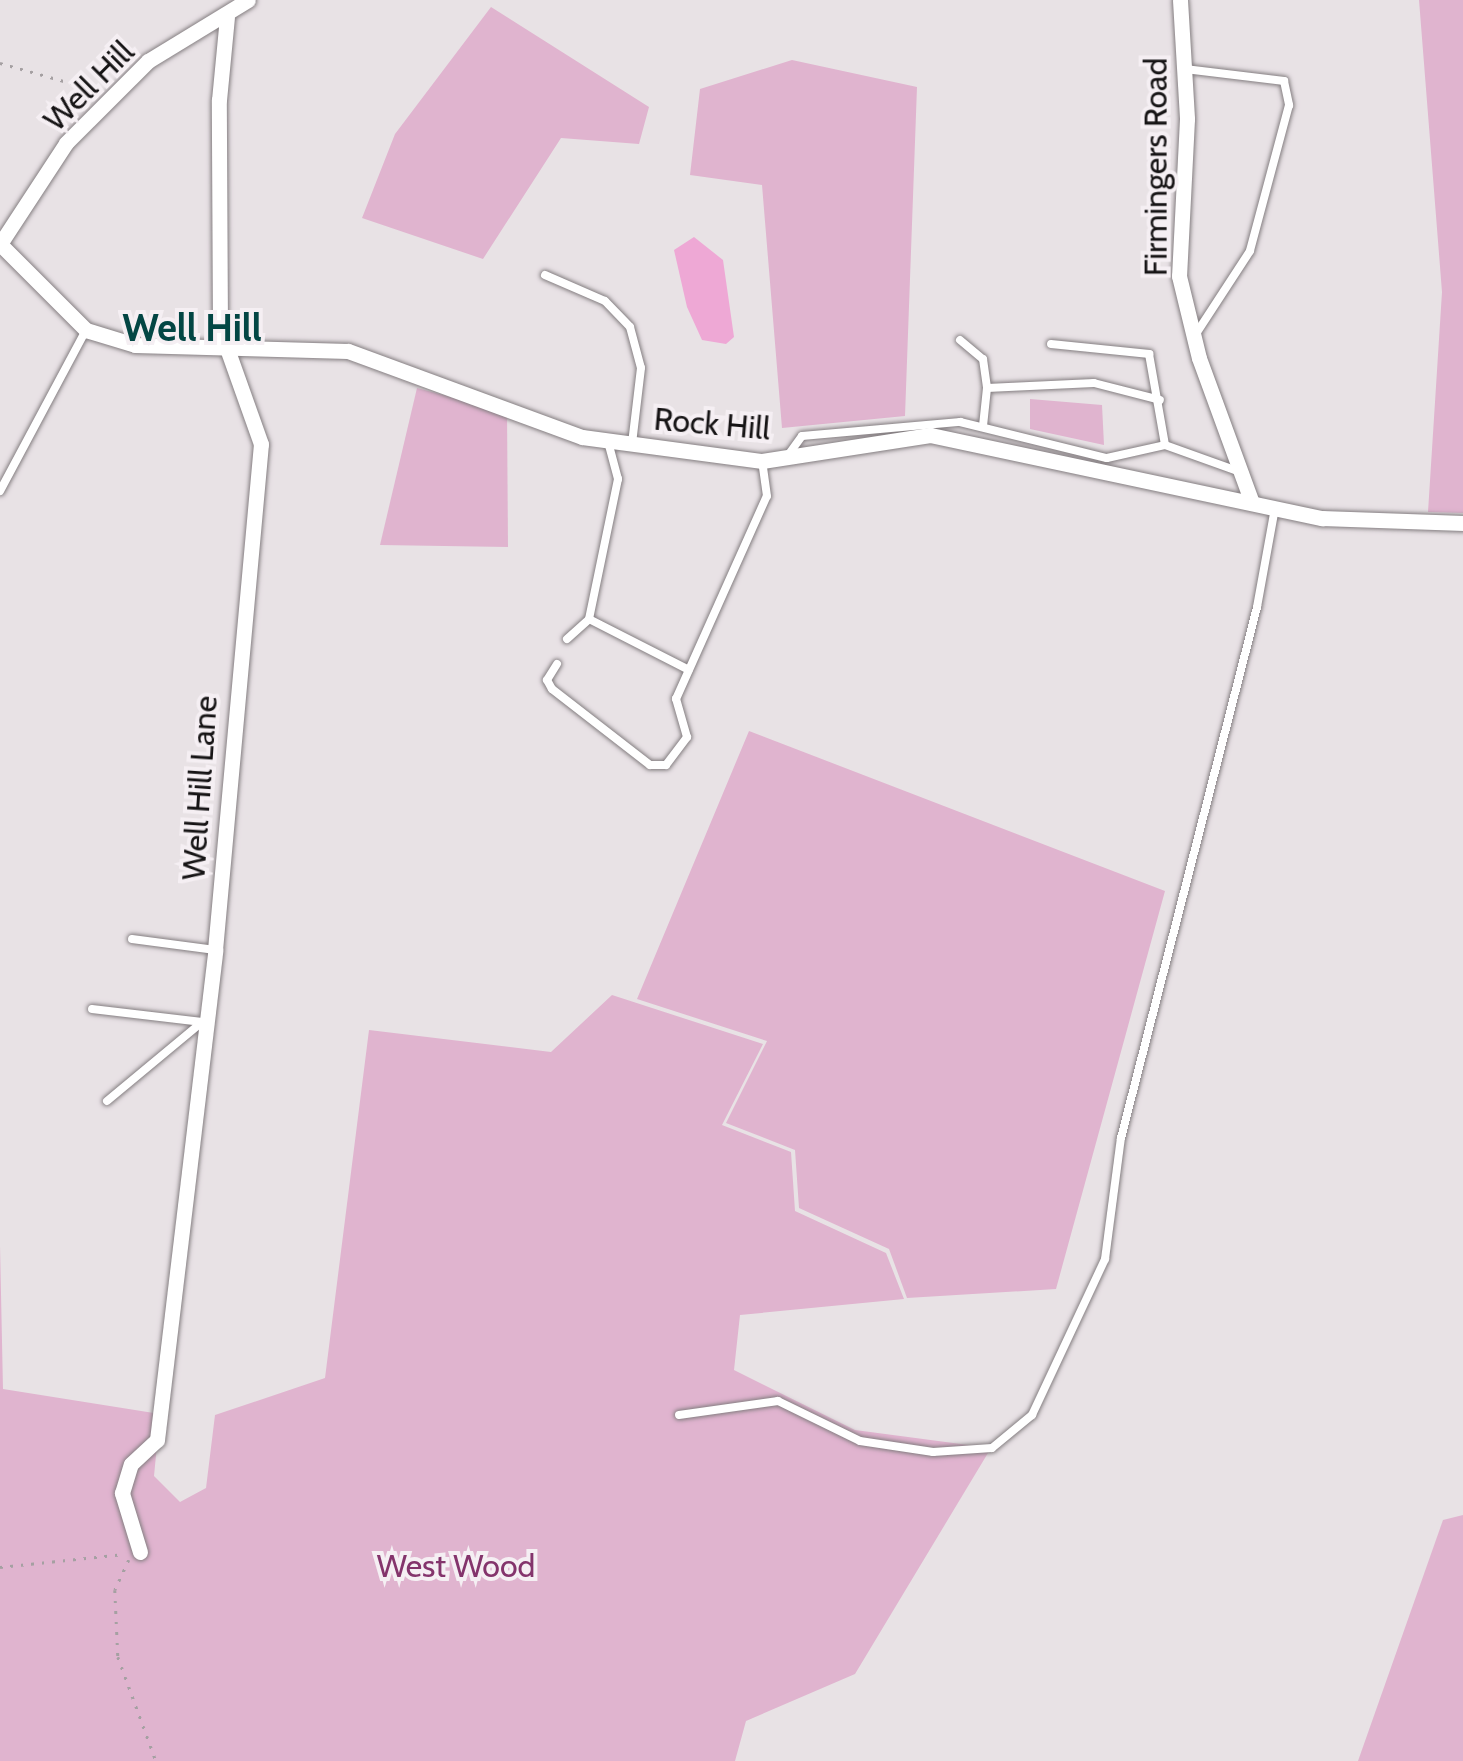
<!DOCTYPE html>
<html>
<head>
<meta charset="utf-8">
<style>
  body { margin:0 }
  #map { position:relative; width:1463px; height:1761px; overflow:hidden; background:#e8e2e5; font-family:Cabin,sans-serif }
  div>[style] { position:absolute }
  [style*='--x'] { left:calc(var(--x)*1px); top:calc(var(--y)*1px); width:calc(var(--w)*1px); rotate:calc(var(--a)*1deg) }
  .green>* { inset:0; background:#e0b4cf }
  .water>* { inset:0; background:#eea8d5 }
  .path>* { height:2.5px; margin-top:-1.25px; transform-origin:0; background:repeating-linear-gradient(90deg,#a5a0a2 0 2.5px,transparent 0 10.5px) }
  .roads { filter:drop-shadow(0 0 2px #847e81) drop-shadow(0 0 2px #847e81) }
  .lane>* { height:8px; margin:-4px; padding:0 4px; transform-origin:4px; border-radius:4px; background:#fff }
  .street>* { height:15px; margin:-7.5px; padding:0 7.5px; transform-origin:7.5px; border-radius:7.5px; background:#fff }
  span { translate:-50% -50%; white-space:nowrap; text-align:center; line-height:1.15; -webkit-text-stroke:8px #f5eff3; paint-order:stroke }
  .street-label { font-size:32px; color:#161415 }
  .park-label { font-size:32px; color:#84346c }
  .quarter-label { font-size:38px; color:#034644; font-weight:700 }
</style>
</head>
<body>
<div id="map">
  <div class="green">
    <div style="clip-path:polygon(1419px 0,1463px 0,1463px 513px,1428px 512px,1442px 292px)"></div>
    <div style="clip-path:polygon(491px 7px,649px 107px,639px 144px,561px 138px,483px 259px,362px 218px,395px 134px)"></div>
    <div style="clip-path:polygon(792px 60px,917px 87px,905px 416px,782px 428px,762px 185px,690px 175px,700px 89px)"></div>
    <div style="clip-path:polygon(417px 388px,507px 412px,508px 547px,380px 545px)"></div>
    <div style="clip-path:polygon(1030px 399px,1102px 405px,1104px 445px,1030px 429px)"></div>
    <div style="clip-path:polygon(749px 731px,1165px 891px,1056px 1289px,907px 1298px,889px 1249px,799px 1208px,795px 1150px,726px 1123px,767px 1041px,637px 999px)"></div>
    <div style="clip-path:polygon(612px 995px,763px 1044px,722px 1125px,791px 1152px,795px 1211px,886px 1253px,904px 1299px,740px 1315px,734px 1370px,855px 1430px,991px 1448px,855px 1674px,746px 1721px,735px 1761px,0 1761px,0 1245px,3px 1389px,160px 1414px,154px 1476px,180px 1502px,206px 1488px,215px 1415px,325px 1378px,369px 1030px,551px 1052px)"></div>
    <div style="clip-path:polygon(1463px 1515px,1463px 1761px,1358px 1761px,1443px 1520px)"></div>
  </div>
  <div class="water">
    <div style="clip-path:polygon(694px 237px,723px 260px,734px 337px,726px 344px,702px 340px,687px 307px,674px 250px)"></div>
  </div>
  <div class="path">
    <div style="--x:0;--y:63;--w:103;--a:15.8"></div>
    <div style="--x:129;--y:1560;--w:33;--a:115"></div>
    <div style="--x:115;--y:1590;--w:67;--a:87.4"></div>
    <div style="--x:118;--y:1657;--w:111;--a:69.9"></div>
    <div style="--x:0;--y:1567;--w:125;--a:-6"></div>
  </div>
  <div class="roads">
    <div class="lane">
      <div style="--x:1185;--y:69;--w:100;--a:6.9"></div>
      <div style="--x:1284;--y:81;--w:25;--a:78"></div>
      <div style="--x:1289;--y:105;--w:151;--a:105"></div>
      <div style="--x:1250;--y:251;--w:103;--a:123.1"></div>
      <div style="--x:545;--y:275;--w:65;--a:23.4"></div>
      <div style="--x:605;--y:301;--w:36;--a:46"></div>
      <div style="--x:630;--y:327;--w:42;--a:75"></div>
      <div style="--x:641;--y:368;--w:76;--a:96.8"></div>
      <div style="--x:960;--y:340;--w:30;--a:40"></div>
      <div style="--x:983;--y:359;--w:29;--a:82"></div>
      <div style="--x:987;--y:388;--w:107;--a:-2.7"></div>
      <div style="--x:1094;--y:383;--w:68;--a:14.4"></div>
      <div style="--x:1051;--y:344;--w:99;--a:5.8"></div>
      <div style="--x:1149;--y:354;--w:92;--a:80"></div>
      <div style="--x:983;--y:426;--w:38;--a:-84"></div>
      <div style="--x:786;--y:458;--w:27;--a:-54"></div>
      <div style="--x:802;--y:436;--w:159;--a:-5.1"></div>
      <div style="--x:960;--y:422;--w:151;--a:13.8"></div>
      <div style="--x:1107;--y:458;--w:59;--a:-12.6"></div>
      <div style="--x:1165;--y:445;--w:80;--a:19.8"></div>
      <div style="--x:0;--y:491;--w:183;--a:-61.9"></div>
      <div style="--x:589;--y:619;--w:143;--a:-78.3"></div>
      <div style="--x:618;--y:479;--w:39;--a:-105"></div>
      <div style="--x:567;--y:639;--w:30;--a:-42"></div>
      <div style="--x:589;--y:619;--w:112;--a:27"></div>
      <div style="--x:557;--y:664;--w:19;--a:122"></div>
      <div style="--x:547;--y:680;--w:10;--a:61"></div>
      <div style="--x:552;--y:689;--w:124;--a:37.8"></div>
      <div style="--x:650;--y:765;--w:16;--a:0"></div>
      <div style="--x:666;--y:765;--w:35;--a:-53"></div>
      <div style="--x:687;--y:737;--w:40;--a:-106"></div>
      <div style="--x:676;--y:699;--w:222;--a:-65.9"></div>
      <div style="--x:767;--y:496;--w:35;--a:-98"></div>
      <div style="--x:132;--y:939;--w:84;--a:7.5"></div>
      <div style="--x:92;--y:1009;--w:111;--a:6.7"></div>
      <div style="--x:107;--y:1101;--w:124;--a:-39.7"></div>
      <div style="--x:679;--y:1415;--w:100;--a:-8"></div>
      <div style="--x:778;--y:1401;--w:91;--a:26"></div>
      <div style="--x:860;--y:1441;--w:74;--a:8.6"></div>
      <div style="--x:933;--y:1452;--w:59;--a:-3.9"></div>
      <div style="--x:992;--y:1448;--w:52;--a:-39.5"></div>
      <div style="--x:1032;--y:1415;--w:172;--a:-64.9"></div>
      <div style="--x:1105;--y:1259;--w:122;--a:-82.5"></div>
      <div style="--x:1121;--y:1138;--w:548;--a:-75.63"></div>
      <div style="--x:1257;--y:607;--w:101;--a:-79.7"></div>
    </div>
    <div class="street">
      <div style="--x:1180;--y:0;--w:119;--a:86.6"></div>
      <div style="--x:1187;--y:119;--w:157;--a:92.9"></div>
      <div style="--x:1179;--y:276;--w:84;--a:76.3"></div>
      <div style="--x:1199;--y:358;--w:154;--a:69.9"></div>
      <div style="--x:0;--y:244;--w:122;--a:45"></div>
      <div style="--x:86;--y:330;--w:51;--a:17"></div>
      <div style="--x:135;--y:345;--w:213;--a:1.6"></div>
      <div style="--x:348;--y:351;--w:249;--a:20.2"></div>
      <div style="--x:582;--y:437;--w:182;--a:7.6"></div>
      <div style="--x:762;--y:461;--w:170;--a:-8.8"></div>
      <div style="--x:930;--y:435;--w:401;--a:12"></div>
      <div style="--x:1322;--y:518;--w:141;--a:2"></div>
      <div style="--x:0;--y:244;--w:121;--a:-56.8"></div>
      <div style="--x:66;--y:143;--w:116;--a:-45"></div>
      <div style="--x:148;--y:61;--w:117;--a:-31.4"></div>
      <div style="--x:140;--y:1552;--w:62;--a:-107"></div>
      <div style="--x:122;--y:1493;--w:30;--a:-73"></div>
      <div style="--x:131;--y:1464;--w:35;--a:-43"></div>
      <div style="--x:157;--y:1440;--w:493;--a:-83.2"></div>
      <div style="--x:215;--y:950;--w:508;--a:-84.81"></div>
      <div style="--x:261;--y:444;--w:122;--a:-109.6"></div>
      <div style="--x:220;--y:329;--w:229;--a:-90.3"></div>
      <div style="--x:219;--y:100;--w:83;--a:-84.5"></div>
    </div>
  </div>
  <div class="street-label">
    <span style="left:89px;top:86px;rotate:-45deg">Well Hill</span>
    <span style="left:1156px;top:167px;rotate:-90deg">Firmingers Road</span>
    <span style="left:712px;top:424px;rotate:5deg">Rock Hill</span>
    <span style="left:200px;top:788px;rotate:-86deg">Well Hill Lane</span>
  </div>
  <div class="park-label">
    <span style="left:456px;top:1566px">West Wood</span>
  </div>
  <div class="quarter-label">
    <span style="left:192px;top:328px">Well Hill</span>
  </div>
</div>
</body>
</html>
